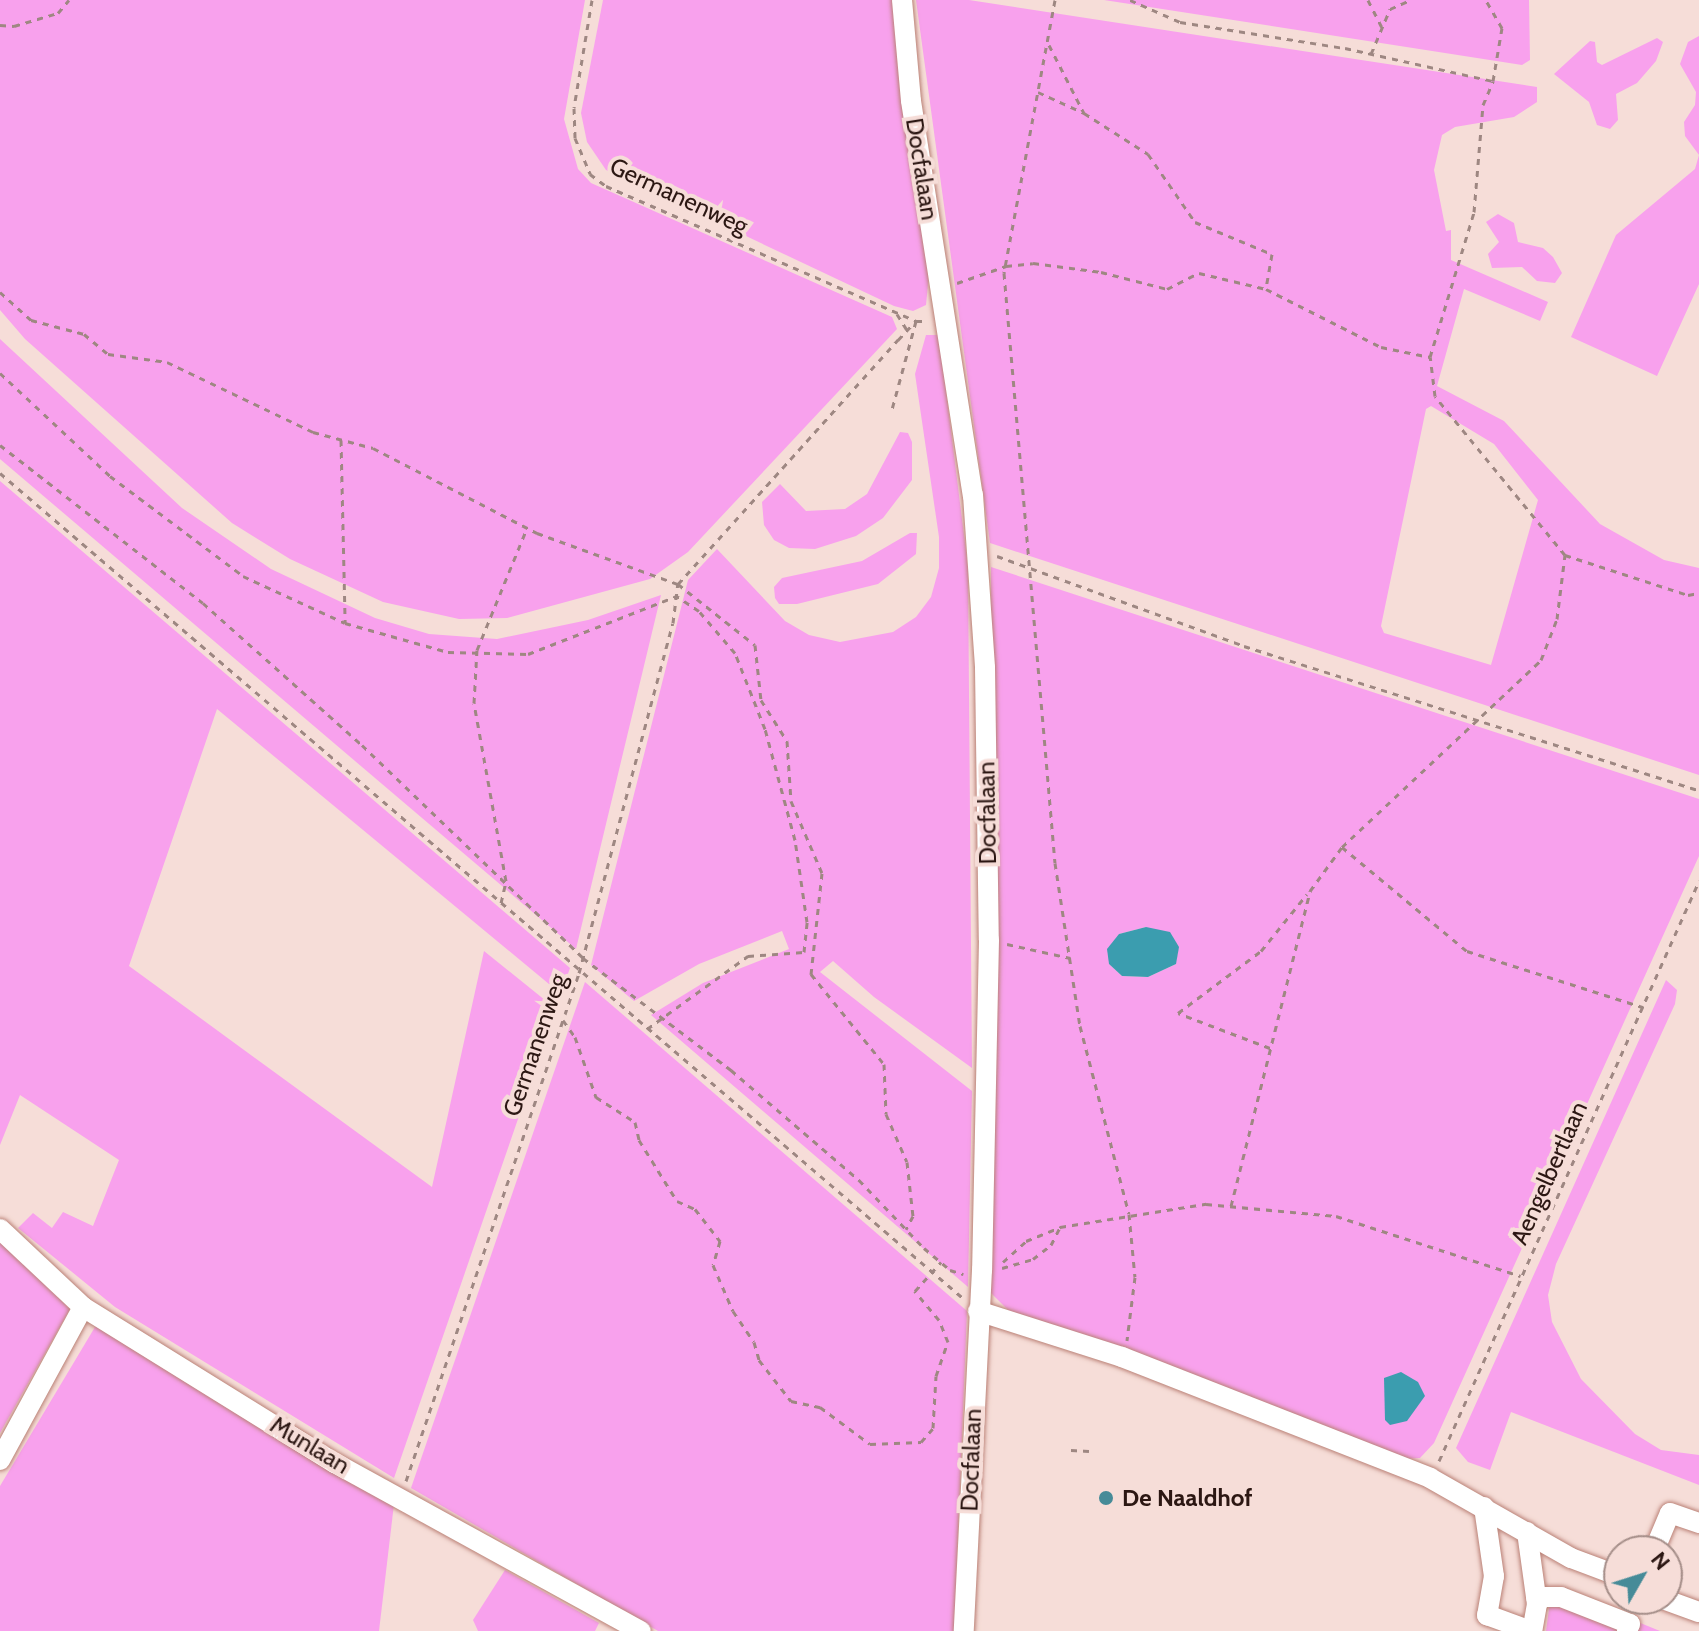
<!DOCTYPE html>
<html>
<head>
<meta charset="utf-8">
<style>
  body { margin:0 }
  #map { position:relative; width:1699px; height:1631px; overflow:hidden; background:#f6ddd8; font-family:Cabin,sans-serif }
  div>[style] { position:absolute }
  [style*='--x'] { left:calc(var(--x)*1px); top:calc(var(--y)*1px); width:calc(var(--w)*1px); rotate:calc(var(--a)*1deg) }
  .green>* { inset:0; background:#f8a1ed }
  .water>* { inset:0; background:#3b9daf }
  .path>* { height:3px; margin-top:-1.5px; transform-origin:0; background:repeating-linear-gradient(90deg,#9e8782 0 6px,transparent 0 12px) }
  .roads { filter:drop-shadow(0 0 2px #ba8176) drop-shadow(0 0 2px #ba8176) }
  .minor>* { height:20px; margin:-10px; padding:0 10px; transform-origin:10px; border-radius:10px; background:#fff }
  .dots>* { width:22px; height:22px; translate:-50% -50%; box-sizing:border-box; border:4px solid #f6ddd8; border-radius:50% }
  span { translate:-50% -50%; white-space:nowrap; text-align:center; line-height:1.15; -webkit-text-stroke:8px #f6ddd8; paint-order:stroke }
  .street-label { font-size:24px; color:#2c1713 }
  .poi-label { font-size:24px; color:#2c1713; font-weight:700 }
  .left { translate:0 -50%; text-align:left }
  .north { position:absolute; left:1603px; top:1535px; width:80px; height:80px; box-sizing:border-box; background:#f6ddd8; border:2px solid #a58e89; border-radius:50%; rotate:51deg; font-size:22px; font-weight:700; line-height:32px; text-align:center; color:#2c1713 }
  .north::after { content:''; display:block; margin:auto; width:28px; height:36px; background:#468b98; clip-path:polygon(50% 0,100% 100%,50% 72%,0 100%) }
</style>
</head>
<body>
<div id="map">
  <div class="green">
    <div style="clip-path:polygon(0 0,585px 0,564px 119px,578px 169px,591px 183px,892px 317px,897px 329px,688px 552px,650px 579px,507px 618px,459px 619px,383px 602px,290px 559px,232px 523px,25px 339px,0 310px)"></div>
    <div style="clip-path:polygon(603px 0,893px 0,929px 274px,926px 305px,913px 311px,894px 306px,606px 170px,587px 142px,581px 113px)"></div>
    <div style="clip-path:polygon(evenodd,916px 0,969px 0,1537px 87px,1537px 102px,1514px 117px,1455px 127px,1442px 135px,1434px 170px,1446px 231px,1451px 230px,1451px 260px,1548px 302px,1540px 321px,1464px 289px,1437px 386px,1504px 421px,1600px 524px,1664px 560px,1699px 568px,1699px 775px,990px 543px,916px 0,1431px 406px,1494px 444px,1538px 500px,1491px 665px,1384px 633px,1381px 626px,1426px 409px,1431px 406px)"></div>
    <div style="clip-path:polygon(1104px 0,1529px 0,1530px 60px,1522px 65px)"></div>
    <div style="clip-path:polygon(1699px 36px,1699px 284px,1657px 376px,1571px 337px,1616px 235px,1695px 169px,1699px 155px,1685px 136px,1684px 122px,1695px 105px,1696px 92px,1680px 64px,1688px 42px)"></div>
    <div style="clip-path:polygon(1657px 38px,1663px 42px,1656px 61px,1637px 83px,1616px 94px,1618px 120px,1610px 129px,1597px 125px,1589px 102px,1554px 74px,1590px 41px,1595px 42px,1597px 62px,1602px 65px)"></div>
    <div style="clip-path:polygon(1498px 214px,1514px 223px,1518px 242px,1543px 248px,1553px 257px,1562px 273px,1555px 283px,1537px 281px,1522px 267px,1492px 268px,1488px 254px,1499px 242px,1486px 222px)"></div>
    <div style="clip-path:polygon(926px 335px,939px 335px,968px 567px,972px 1068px,874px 997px,833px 961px,820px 972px,972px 1091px,968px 1287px,651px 1015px,703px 983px,789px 949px,782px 931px,699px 964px,634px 1001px,591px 965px,688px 580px,717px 549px,785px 621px,809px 635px,840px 642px,893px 632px,916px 617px,931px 597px,939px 568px,939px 537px,915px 374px)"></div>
    <div style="clip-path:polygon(0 339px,182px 508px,271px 569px,375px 618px,429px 634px,497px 639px,588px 620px,661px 595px,576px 949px,0 459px)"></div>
    <div style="clip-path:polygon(900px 432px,908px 433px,912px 442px,912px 480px,883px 518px,856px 536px,815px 549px,789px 548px,774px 540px,764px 525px,762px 502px,780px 484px,806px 511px,845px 509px,867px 494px)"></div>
    <div style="clip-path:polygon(0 481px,570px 968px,561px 994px,217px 709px,129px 966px,432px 1187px,484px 951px,556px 1009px,394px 1478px,115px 1307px,18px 1228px,33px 1213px,52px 1228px,63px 1212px,93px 1226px,119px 1160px,20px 1095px,0 1145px)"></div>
    <div style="clip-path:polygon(910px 533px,917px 533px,916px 554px,878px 584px,797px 604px,779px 604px,775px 598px,774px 587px,782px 578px,862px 561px)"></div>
    <div style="clip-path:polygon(evenodd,991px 567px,1699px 799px,1699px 856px,1434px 1443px,1420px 1458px,1404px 1459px,1014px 1316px,991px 1293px,991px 567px,1146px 927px,1176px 964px,1148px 977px,1122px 976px,1109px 964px,1119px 934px,1146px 927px)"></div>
    <div style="clip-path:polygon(1666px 980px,1677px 990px,1675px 1004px,1556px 1264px,1548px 1295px,1552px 1322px,1581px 1379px,1635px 1434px,1661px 1450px,1699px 1455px,1699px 1485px,1511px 1412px,1490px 1470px,1468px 1462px,1456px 1448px)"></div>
    <div style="clip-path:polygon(585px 982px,967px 1311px,954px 1631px,658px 1631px,411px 1488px)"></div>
    <div style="clip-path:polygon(0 1242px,70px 1309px,0 1433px)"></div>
    <div style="clip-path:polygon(98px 1322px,394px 1504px,379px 1631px,0 1631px,0 1486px)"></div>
    <div style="clip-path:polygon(505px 1570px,599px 1623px,595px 1631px,478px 1631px,473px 1620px)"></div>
    <div style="clip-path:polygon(1552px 1587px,1660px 1631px,1546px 1631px)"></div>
  </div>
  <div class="water">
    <div style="clip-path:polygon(1146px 927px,1170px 932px,1179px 947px,1176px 964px,1148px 977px,1122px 976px,1109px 964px,1107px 949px,1119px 934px)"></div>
    <div style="clip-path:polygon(1401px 1372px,1418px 1382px,1425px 1396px,1407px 1421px,1390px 1425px,1385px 1420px,1384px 1378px)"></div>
  </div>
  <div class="path">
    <div style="--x:592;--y:0;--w:109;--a:99.5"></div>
    <div style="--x:574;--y:108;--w:30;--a:88"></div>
    <div style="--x:575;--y:138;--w:39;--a:67"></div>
    <div style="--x:590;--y:174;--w:20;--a:37"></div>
    <div style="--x:606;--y:186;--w:338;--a:23.5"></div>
    <div style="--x:916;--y:321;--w:95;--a:105.2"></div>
    <div style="--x:1055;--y:0;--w:278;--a:100.6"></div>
    <div style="--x:1004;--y:273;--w:592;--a:85.06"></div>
    <div style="--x:1055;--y:863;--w:165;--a:81.3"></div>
    <div style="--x:1080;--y:1026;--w:194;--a:75.4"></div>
    <div style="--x:1129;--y:1214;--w:63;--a:84.6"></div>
    <div style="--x:1135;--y:1277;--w:64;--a:97.2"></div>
    <div style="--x:1130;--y:0;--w:55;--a:23.7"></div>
    <div style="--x:1180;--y:22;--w:167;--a:9"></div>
    <div style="--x:1345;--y:48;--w:152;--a:12.6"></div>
    <div style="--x:1368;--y:0;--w:30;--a:63"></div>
    <div style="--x:0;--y:25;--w:14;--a:4"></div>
    <div style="--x:14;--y:26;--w:46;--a:-16.5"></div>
    <div style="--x:58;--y:13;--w:17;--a:-50"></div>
    <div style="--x:1049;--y:45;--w:76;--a:62.8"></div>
    <div style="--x:1371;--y:54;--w:49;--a:-67.1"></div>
    <div style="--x:1390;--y:9;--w:22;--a:-24"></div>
    <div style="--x:1038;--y:92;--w:51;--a:24.5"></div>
    <div style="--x:1084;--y:113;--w:76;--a:32.6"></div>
    <div style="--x:1148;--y:154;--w:83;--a:55.3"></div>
    <div style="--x:1195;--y:222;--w:83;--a:22.6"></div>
    <div style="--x:1272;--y:254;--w:36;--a:100"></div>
    <div style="--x:957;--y:283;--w:52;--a:-19.1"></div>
    <div style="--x:1006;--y:266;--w:27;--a:-6"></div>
    <div style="--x:1033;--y:263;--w:69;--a:7.5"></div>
    <div style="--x:1101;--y:272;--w:68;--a:14.4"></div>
    <div style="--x:1167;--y:289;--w:36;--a:-27"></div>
    <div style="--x:1199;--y:273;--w:69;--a:13.4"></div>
    <div style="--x:1266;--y:289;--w:129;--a:26.8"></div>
    <div style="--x:1381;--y:347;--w:50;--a:11.5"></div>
    <div style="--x:0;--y:292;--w:42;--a:42.1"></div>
    <div style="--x:31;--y:320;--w:55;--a:14.8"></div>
    <div style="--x:84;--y:334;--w:31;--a:40"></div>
    <div style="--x:108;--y:354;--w:60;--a:7.7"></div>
    <div style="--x:167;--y:362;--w:162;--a:25.6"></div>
    <div style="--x:313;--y:432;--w:62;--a:14.9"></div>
    <div style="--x:373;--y:448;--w:185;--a:27.4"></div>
    <div style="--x:537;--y:533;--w:150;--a:19.9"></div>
    <div style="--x:678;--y:584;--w:98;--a:38.4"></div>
    <div style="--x:755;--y:645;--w:55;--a:83.8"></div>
    <div style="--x:761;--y:700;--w:49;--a:57.6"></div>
    <div style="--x:787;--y:741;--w:60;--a:86.2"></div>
    <div style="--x:791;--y:801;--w:78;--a:66.7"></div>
    <div style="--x:822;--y:873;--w:102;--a:96.2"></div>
    <div style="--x:811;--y:974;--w:116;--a:51"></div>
    <div style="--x:884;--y:1064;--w:50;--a:87.7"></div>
    <div style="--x:886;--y:1114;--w:52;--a:66.4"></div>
    <div style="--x:907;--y:1162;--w:54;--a:83.7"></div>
    <div style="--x:913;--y:1216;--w:15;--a:118"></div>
    <div style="--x:897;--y:314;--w:19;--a:58"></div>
    <div style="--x:0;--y:373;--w:151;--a:43.1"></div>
    <div style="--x:110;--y:476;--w:166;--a:36.9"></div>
    <div style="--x:243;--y:576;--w:112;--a:24.7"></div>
    <div style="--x:345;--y:623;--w:107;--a:15.7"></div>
    <div style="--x:448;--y:652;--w:80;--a:1.4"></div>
    <div style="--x:528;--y:654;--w:160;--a:-21.3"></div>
    <div style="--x:341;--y:440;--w:183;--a:88.7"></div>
    <div style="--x:0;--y:445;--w:257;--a:37.9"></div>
    <div style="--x:203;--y:603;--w:213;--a:41.8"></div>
    <div style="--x:362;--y:745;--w:307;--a:43.9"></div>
    <div style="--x:583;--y:958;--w:186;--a:37.1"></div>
    <div style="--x:731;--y:1070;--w:169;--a:40.7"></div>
    <div style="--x:859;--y:1180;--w:94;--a:46.3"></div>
    <div style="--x:924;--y:1248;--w:34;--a:40"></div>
    <div style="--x:950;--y:1270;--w:14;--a:17"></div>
    <div style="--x:0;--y:473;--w:1268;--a:40.59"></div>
    <div style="--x:1565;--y:555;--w:129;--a:18"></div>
    <div style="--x:1688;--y:595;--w:11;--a:-10"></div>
    <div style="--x:997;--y:556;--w:263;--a:20"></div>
    <div style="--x:1244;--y:646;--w:477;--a:17.6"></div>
    <div style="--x:1342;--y:847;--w:163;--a:39.8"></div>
    <div style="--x:1467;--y:951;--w:185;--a:17.7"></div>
    <div style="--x:501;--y:903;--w:23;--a:-77"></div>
    <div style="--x:506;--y:881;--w:181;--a:-100.2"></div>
    <div style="--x:474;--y:703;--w:53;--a:-86.8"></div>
    <div style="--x:477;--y:650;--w:132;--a:-67.7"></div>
    <div style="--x:1007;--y:944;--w:65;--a:12.5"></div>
    <div style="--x:563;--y:1020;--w:21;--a:55"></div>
    <div style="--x:575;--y:1037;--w:64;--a:70.7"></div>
    <div style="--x:596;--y:1097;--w:46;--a:32.7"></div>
    <div style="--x:635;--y:1122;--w:18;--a:77"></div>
    <div style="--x:639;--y:1140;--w:72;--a:58.1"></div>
    <div style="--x:677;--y:1201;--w:20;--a:24"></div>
    <div style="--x:695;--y:1209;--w:41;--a:52"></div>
    <div style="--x:720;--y:1241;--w:25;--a:106"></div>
    <div style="--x:713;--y:1265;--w:50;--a:66.5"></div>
    <div style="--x:733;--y:1311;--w:37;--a:56"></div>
    <div style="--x:754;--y:1342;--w:19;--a:74"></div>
    <div style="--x:759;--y:1360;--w:52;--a:52"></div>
    <div style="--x:791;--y:1401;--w:30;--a:12"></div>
    <div style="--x:820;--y:1407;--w:62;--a:36.5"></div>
    <div style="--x:870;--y:1444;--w:51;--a:-2.2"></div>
    <div style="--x:921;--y:1442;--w:18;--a:-49"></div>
    <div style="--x:933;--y:1428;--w:52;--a:-86.7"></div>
    <div style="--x:936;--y:1376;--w:36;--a:-71"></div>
    <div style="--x:948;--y:1342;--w:24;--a:-112"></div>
    <div style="--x:939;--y:1320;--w:38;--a:-130"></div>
    <div style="--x:915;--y:1291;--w:39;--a:-48"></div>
    <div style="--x:647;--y:1029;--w:125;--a:-35.9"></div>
    <div style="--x:748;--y:956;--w:56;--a:-4.1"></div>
    <div style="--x:804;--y:952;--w:30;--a:-84"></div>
    <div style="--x:807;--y:922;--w:83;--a:-98.3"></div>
    <div style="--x:795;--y:840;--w:115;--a:-105.1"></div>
    <div style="--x:765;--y:729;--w:82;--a:-111.5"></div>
    <div style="--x:735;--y:653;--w:55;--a:-130.6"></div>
    <div style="--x:699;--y:611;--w:27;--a:-146"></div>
    <div style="--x:1270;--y:1048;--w:98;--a:-159.2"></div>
    <div style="--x:1178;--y:1013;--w:104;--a:-36.8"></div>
    <div style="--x:1261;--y:951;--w:73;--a:-51.1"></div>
    <div style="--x:1231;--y:1206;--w:325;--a:-75.9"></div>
    <div style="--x:1310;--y:891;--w:54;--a:-54"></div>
    <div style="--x:1342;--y:847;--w:273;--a:-43.2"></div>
    <div style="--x:1541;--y:660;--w:44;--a:-68.7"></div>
    <div style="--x:1557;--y:619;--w:64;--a:-82.9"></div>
    <div style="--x:1565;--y:555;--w:205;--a:-129.3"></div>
    <div style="--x:1435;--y:396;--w:39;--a:-97"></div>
    <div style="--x:1430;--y:357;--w:152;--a:-73.1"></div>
    <div style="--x:1474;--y:212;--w:107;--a:-85.2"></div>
    <div style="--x:1483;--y:105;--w:26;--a:-67"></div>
    <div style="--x:1493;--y:81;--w:54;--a:-80.4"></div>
    <div style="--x:1502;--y:28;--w:32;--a:-120"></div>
    <div style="--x:1003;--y:1262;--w:31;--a:-42"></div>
    <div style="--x:1026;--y:1241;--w:37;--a:-22"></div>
    <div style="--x:1002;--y:1268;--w:32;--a:-16"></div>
    <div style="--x:1033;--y:1259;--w:23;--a:-38"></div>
    <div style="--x:1051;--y:1245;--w:20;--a:-63"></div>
    <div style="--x:1060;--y:1227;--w:148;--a:-9"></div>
    <div style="--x:1206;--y:1204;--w:131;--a:5.3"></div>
    <div style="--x:1336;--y:1216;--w:194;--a:18"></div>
    <div style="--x:1071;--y:1450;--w:18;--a:3"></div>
    <div style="--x:1439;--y:1461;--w:636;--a:-65.85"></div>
    <div style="--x:406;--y:1481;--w:537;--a:-71.19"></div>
    <div style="--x:579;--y:973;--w:362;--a:-75"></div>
    <div style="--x:673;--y:623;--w:39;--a:-83"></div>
    <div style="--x:678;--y:584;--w:329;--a:-48"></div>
    <div style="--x:898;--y:340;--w:26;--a:-47"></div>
    <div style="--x:916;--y:321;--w:12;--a:0"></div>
  </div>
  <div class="roads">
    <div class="minor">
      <div style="--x:902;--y:0;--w:101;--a:84.9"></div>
      <div style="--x:911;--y:101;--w:399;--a:81.1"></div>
      <div style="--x:973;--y:495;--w:173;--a:86"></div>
      <div style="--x:985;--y:668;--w:272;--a:89.2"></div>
      <div style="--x:989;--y:940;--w:330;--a:91.2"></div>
      <div style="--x:982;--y:1270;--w:361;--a:92.9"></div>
      <div style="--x:0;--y:1229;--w:114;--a:43.2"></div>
      <div style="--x:83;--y:1307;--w:296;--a:31.8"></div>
      <div style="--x:335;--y:1463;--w:349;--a:28.8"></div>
      <div style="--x:978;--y:1311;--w:151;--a:17.7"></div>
      <div style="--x:1122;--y:1357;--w:331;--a:21.4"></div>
      <div style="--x:1430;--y:1478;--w:162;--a:29.6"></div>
      <div style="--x:1571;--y:1558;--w:51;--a:20.6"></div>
      <div style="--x:0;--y:1460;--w:174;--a:-61.5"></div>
      <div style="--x:1484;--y:1507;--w:70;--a:81.8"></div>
      <div style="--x:1494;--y:1576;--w:40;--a:100"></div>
      <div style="--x:1487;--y:1615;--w:47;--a:20"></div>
      <div style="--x:1527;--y:1532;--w:73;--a:82.1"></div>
      <div style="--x:1537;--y:1604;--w:27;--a:100"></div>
      <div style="--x:1654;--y:1551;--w:41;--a:-67.2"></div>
      <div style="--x:1670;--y:1513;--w:31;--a:19"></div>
      <div style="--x:1536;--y:1597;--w:25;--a:0"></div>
      <div style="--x:1561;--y:1597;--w:74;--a:21.4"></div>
      <div style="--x:1630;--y:1624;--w:8;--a:113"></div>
      <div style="--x:1663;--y:1599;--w:38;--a:20"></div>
    </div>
  </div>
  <div class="dots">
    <div style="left:1106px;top:1498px;background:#468b98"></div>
  </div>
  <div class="street-label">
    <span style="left:922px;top:169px;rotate:81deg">Docfalaan</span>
    <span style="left:679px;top:196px;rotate:25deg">Germanenweg</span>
    <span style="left:987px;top:813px;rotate:-91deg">Docfalaan</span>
    <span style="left:535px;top:1045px;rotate:-71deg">Germanenweg</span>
    <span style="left:1549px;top:1173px;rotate:-66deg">Aengelbertlaan</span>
    <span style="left:310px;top:1445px;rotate:31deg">Munlaan</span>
    <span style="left:971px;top:1460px;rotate:-88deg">Docfalaan</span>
  </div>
  <div class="poi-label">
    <span class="left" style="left:1122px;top:1498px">De Naaldhof</span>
  </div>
  <div class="north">N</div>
</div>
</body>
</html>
